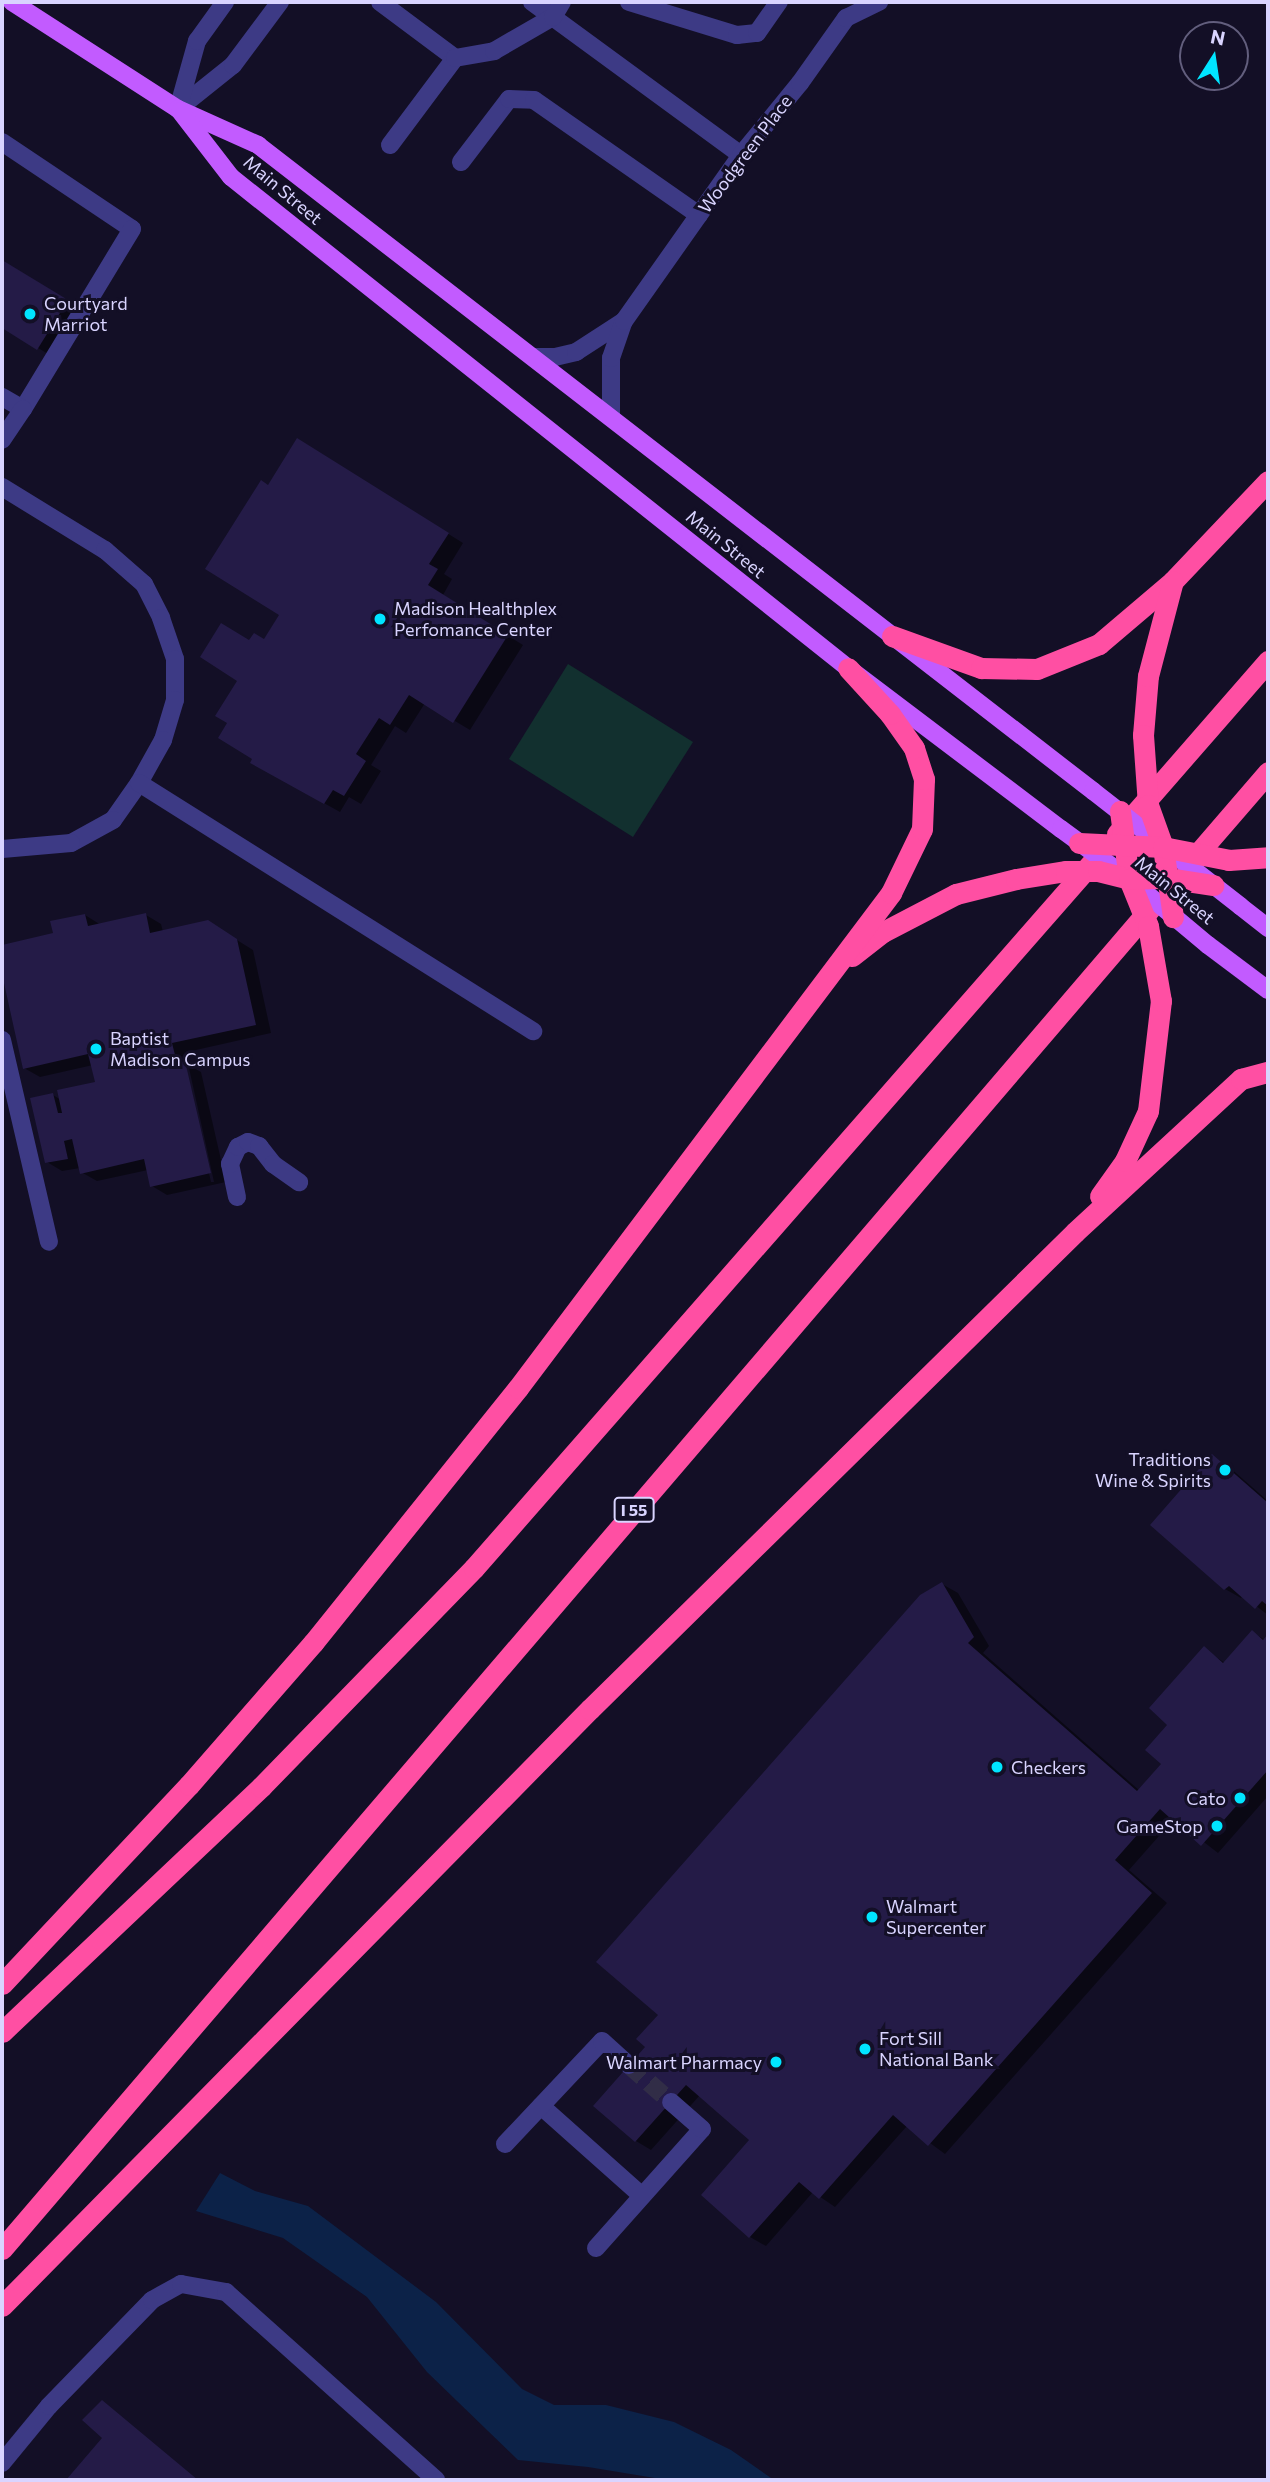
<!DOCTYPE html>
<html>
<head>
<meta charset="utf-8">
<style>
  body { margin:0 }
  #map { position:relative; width:1270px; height:2482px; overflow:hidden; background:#130f26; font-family:Commissioner,sans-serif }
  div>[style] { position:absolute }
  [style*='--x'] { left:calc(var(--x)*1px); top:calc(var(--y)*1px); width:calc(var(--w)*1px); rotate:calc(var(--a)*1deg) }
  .green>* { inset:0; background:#12302f }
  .water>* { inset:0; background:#0c2248 }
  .shadow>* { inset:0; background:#0007 }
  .building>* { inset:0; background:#241b47 }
  .minor-tunnel>* { height:18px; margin-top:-9px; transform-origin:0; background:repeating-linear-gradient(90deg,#312d47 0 18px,transparent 0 27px) }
  .minor>* { height:18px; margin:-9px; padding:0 9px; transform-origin:9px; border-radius:9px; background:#3d3a85 }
  .major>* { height:18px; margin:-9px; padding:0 9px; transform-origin:9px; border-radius:9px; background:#c25bff }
  .highway>* { height:21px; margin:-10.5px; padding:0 10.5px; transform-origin:10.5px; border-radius:10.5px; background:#ff4fa3 }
  .major-bridge>* { height:18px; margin:-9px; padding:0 9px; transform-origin:9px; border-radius:9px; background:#c25bff }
  .highway-bridge>* { height:21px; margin:-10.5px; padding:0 10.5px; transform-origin:10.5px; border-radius:10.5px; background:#ff4fa3 }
  .dots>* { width:19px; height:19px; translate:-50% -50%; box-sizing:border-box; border:4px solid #130f26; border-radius:50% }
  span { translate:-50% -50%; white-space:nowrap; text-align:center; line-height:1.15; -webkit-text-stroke:6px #130f26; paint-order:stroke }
  .shield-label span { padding:2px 5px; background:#130f26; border:2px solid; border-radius:5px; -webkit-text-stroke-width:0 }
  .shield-label { font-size:16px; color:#d9d4ff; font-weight:700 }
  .street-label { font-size:18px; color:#d9d4ff }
  .poi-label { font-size:18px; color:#d9d4ff }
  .left { translate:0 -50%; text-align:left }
  .right { translate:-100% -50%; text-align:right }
  .frame { position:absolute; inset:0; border:4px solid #d9d4ff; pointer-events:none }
  .north { position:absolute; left:1179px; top:21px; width:70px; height:70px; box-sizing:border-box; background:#130f26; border:2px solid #625e7d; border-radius:50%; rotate:12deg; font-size:19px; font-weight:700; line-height:28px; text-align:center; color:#d9d4ff }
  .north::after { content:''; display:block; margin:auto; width:24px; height:32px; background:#00e5ff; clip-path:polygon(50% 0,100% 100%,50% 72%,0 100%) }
</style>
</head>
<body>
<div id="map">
  <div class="green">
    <div style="clip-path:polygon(568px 664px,693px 742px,633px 837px,509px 759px)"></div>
  </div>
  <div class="water">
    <div style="clip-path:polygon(220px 2173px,255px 2191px,308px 2206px,436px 2302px,522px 2389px,554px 2405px,606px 2405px,674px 2422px,731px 2450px,774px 2480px,667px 2480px,588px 2467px,518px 2460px,427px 2372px,367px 2297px,283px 2238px,196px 2211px)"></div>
  </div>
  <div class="shadow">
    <div style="clip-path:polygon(2px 261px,82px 311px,53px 357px,2px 326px)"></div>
    <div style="clip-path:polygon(313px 450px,463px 543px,444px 574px,452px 579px,443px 595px,523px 645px,470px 730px,425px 703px,406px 733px,395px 726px,371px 765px,381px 771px,361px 804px,349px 797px,340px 812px,252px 763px,254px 759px,230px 723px,250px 642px,265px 641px,282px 615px,269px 487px)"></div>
    <div style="clip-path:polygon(evenodd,85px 915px,101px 925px,146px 915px,161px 924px,163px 932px,224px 932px,253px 950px,271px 1033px,187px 1052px,190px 1066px,201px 1072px,226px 1182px,167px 1195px,152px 1186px,148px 1170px,97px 1181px,81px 1172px,80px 1168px,62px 1171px,47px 1162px,53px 1095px,61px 1100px,97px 1083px,93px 1065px,40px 1077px,24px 1068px,2px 966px,2px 946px,55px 935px,85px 915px,185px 1068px,189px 1068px,214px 1182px,211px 1182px,185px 1068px)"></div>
    <div style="clip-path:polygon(1213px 1457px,1228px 1466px,1268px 1501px,1268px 1615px,1243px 1596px,1241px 1598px,1225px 1589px)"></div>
    <div style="clip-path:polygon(942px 1584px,958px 1593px,989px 1646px,983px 1653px,1140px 1791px,1164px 1764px,1170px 1724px,1204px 1649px,1225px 1663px,1252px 1632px,1265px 1640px,1268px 1636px,1268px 1796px,1218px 1853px,1174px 1819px,1129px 1870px,1167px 1903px,945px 2154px,907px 2126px,835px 2207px,813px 2192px,766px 2246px,750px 2237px,752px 2140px,700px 2095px,651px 2150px,636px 2141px,648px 2047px,660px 2015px)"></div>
    <div style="clip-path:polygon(105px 2404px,197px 2480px,69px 2480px,104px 2438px)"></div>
  </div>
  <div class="building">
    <div style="clip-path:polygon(2px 260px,68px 300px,37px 350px,2px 328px)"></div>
    <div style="clip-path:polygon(297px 438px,449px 533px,429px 564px,438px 569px,428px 585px,508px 635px,453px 723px,409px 695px,390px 725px,379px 718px,356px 754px,366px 761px,344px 796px,333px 790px,324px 804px,250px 763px,252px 759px,218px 738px,227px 723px,215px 716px,237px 681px,200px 657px,221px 623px,249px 640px,254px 633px,264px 639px,279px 615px,205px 569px,261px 480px,268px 485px)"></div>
    <div style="clip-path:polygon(146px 913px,150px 933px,208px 920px,237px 939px,256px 1025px,172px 1043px,177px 1063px,185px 1061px,211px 1173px,150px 1187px,144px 1159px,80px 1174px,72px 1139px,64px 1141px,68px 1159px,45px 1163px,30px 1098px,53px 1093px,58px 1113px,62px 1113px,57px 1090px,95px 1082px,88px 1054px,23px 1069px,2px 974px,2px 945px,53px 933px,50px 921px,85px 914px,88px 926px)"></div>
    <div style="clip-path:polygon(1212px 1454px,1268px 1503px,1268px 1606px,1262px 1601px,1255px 1609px,1229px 1586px,1224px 1590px,1150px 1525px)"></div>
    <div style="clip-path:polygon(942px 1582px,974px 1637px,968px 1643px,1137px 1791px,1161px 1764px,1145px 1750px,1167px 1725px,1149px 1708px,1204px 1646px,1223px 1663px,1252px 1630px,1263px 1640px,1268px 1634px,1268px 1770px,1201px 1846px,1160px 1809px,1115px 1860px,1152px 1893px,928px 2146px,893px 2115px,819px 2199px,799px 2182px,749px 2238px,701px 2195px,749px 2140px,686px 2085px,635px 2142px,593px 2106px,645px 2047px,636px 2039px,658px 2015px,596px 1962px,920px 1595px)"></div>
    <div style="clip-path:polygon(102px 2400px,198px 2480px,66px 2480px,102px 2438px,82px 2420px)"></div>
  </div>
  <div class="minor-tunnel">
    <div style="--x:629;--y:2065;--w:56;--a:41.4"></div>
  </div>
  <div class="minor">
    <div style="--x:380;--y:2;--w:94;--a:36.7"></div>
    <div style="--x:532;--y:2;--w:259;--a:36.2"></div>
    <div style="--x:629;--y:2;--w:113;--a:17"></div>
    <div style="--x:737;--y:35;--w:20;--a:-6"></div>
    <div style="--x:757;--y:33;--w:38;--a:-55"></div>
    <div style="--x:178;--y:109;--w:70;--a:-38.7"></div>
    <div style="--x:233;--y:65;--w:79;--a:-53.3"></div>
    <div style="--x:178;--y:109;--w:71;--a:-74.4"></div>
    <div style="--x:197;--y:41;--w:48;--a:-54.3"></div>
    <div style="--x:2;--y:142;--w:156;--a:33.8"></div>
    <div style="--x:132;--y:229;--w:210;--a:121.2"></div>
    <div style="--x:23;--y:409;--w:24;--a:-150"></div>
    <div style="--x:390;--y:145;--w:109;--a:-53.2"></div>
    <div style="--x:455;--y:58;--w:40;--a:-10"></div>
    <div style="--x:494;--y:51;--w:68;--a:-30"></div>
    <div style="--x:553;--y:17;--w:17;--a:-59"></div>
    <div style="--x:461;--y:162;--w:79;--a:-52.7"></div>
    <div style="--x:509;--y:99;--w:25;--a:2"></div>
    <div style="--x:534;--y:100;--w:201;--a:34.9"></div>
    <div style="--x:533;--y:357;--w:22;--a:0"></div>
    <div style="--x:555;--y:357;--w:22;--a:-13"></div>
    <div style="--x:576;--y:352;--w:57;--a:-32.9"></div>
    <div style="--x:611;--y:417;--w:59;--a:-90"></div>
    <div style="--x:611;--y:358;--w:39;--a:-71"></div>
    <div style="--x:624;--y:321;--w:203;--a:-54.8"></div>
    <div style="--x:741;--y:155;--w:93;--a:-50.7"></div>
    <div style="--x:800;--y:83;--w:80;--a:-54.7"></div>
    <div style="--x:846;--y:18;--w:37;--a:-26"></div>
    <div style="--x:2;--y:440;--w:37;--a:-56"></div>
    <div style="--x:2;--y:487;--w:121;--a:31.5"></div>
    <div style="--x:105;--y:550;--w:52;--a:41.1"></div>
    <div style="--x:144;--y:584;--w:38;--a:63"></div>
    <div style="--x:161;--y:618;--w:43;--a:71.1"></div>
    <div style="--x:175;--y:659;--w:41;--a:90"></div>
    <div style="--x:175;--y:700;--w:42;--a:106.7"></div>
    <div style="--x:163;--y:740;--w:49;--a:119.2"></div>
    <div style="--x:139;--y:783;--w:45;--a:125.1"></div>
    <div style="--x:113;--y:820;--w:48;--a:151.3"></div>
    <div style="--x:71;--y:843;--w:69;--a:175"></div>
    <div style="--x:139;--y:783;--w:466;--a:32.2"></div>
    <div style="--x:2;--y:1040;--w:207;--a:76.9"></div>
    <div style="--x:237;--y:1197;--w:34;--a:-102"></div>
    <div style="--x:230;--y:1164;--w:19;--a:-65"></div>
    <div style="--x:238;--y:1147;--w:11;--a:-27"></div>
    <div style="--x:248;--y:1142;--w:12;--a:20"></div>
    <div style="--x:259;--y:1146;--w:23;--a:52"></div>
    <div style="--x:273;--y:1164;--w:32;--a:35"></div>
    <div style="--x:541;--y:2106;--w:135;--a:41.7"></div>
    <div style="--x:505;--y:2144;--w:141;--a:-46.7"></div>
    <div style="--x:602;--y:2041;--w:36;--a:42"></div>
    <div style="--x:596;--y:2248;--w:159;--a:-48.3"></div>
    <div style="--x:702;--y:2129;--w:41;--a:-138.9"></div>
    <div style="--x:2;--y:2463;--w:74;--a:-50.5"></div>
    <div style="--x:49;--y:2406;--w:148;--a:-45.8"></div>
    <div style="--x:152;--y:2300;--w:33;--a:-29"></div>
    <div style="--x:181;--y:2284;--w:46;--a:10.1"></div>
    <div style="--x:226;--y:2292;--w:282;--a:41.8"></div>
  </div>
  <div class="major">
    <div style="--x:12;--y:2;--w:197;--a:32.8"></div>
    <div style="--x:178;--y:109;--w:88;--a:24.2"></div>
    <div style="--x:258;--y:145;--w:1056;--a:37.73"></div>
    <div style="--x:180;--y:111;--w:83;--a:52.3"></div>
    <div style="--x:231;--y:177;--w:789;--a:38.51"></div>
    <div style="--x:848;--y:668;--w:267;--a:37.1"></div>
    <div style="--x:1240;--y:906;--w:36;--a:38"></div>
    <div style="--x:1208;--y:945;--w:75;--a:36.9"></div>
  </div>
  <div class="highway">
    <div style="--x:892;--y:636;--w:95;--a:19.8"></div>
    <div style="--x:981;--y:668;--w:56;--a:1"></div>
    <div style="--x:1037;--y:669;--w:67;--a:-22"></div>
    <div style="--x:1099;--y:644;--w:97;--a:-40.4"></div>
    <div style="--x:1173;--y:581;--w:138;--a:-46.5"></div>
    <div style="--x:1143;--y:735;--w:59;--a:-85.2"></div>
    <div style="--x:1148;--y:676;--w:98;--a:-75.3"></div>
    <div style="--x:1117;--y:834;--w:230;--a:-48.9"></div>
    <div style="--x:1187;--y:866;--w:124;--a:-49.2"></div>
    <div style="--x:852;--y:956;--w:39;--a:-38"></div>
    <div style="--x:883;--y:932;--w:82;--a:-27.5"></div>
    <div style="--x:956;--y:894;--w:62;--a:-14"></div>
    <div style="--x:1100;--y:1196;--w:43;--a:-54.5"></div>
    <div style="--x:1125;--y:1161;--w:55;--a:-65.3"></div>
    <div style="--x:1148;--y:1111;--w:111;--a:-83.3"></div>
    <div style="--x:2;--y:1984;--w:273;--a:-46.8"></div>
    <div style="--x:189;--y:1785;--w:189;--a:-48.9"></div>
    <div style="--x:313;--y:1643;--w:327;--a:-51.2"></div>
    <div style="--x:518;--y:1388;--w:620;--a:-53"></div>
    <div style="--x:891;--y:893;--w:71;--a:-64.2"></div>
    <div style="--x:922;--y:829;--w:50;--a:-87.7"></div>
    <div style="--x:924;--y:779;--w:33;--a:-108"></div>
    <div style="--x:914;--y:748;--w:42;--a:-125.2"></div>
    <div style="--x:890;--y:714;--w:62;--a:-132.4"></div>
    <div style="--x:2;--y:2032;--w:357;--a:-43.4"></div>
    <div style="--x:261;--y:1787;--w:305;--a:-45.8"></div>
    <div style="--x:474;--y:1568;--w:941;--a:-48.79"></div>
    <div style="--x:2;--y:2249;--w:1772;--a:-49.42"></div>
    <div style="--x:2;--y:2306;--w:838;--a:-45.44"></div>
    <div style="--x:590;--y:1709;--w:680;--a:-44.52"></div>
    <div style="--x:1075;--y:1232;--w:226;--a:-42.7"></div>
    <div style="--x:1241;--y:1079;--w:28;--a:-15"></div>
  </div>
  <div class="major-bridge">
    <div style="--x:1093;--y:791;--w:187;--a:38"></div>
    <div style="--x:1061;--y:829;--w:84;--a:36.3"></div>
    <div style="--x:1129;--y:879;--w:103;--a:39.9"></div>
  </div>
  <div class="highway-bridge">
    <div style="--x:1143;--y:735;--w:70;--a:85.9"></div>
    <div style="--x:1148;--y:805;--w:45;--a:70.3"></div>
    <div style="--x:1163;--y:847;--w:71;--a:81.9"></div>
    <div style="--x:1120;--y:811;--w:69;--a:82.5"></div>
    <div style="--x:1129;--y:879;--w:51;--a:68"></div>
    <div style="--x:1148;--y:926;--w:76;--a:80.2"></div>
    <div style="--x:1079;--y:843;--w:84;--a:2.7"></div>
    <div style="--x:1163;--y:847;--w:67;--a:11.1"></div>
    <div style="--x:1229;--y:860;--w:39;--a:-4"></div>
    <div style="--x:1016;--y:879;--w:51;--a:-9.1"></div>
    <div style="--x:1066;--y:871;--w:32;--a:0"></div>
    <div style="--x:1098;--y:871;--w:32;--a:14"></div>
    <div style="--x:1129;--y:879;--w:38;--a:-2"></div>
    <div style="--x:1167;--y:878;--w:47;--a:8.7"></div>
  </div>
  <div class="dots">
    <div style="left:30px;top:314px;background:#00e5ff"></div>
    <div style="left:380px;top:619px;background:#00e5ff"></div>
    <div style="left:96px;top:1049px;background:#00e5ff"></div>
    <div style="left:1225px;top:1470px;background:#00e5ff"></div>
    <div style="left:997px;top:1767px;background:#00e5ff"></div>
    <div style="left:1240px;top:1798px;background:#00e5ff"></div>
    <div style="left:1217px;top:1826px;background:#00e5ff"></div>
    <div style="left:872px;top:1917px;background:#00e5ff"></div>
    <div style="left:865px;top:2049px;background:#00e5ff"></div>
    <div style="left:776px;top:2062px;background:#00e5ff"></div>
  </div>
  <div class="shield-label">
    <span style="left:634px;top:1510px">I 55</span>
  </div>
  <div class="street-label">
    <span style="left:745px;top:154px;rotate:-53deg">Woodgreen Place</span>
    <span style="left:283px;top:190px;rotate:40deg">Main Street</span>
    <span style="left:726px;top:544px;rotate:39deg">Main Street</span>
    <span style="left:1175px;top:890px;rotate:39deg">Main Street</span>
  </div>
  <div class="poi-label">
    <span class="left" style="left:44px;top:314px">Courtyard<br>Marriot</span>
    <span class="left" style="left:394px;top:619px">Madison Healthplex<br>Perfomance Center</span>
    <span class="left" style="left:110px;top:1049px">Baptist<br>Madison Campus</span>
    <span class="right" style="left:1211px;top:1470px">Traditions<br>Wine &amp; Spirits</span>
    <span class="left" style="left:1011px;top:1767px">Checkers</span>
    <span class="right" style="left:1226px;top:1798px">Cato</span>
    <span class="right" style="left:1203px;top:1826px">GameStop</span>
    <span class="left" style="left:886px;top:1917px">Walmart<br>Supercenter</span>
    <span class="left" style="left:879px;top:2049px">Fort Sill<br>National Bank</span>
    <span class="right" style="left:762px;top:2062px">Walmart Pharmacy</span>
  </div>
  <div class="frame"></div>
  <div class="north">N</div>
</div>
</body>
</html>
